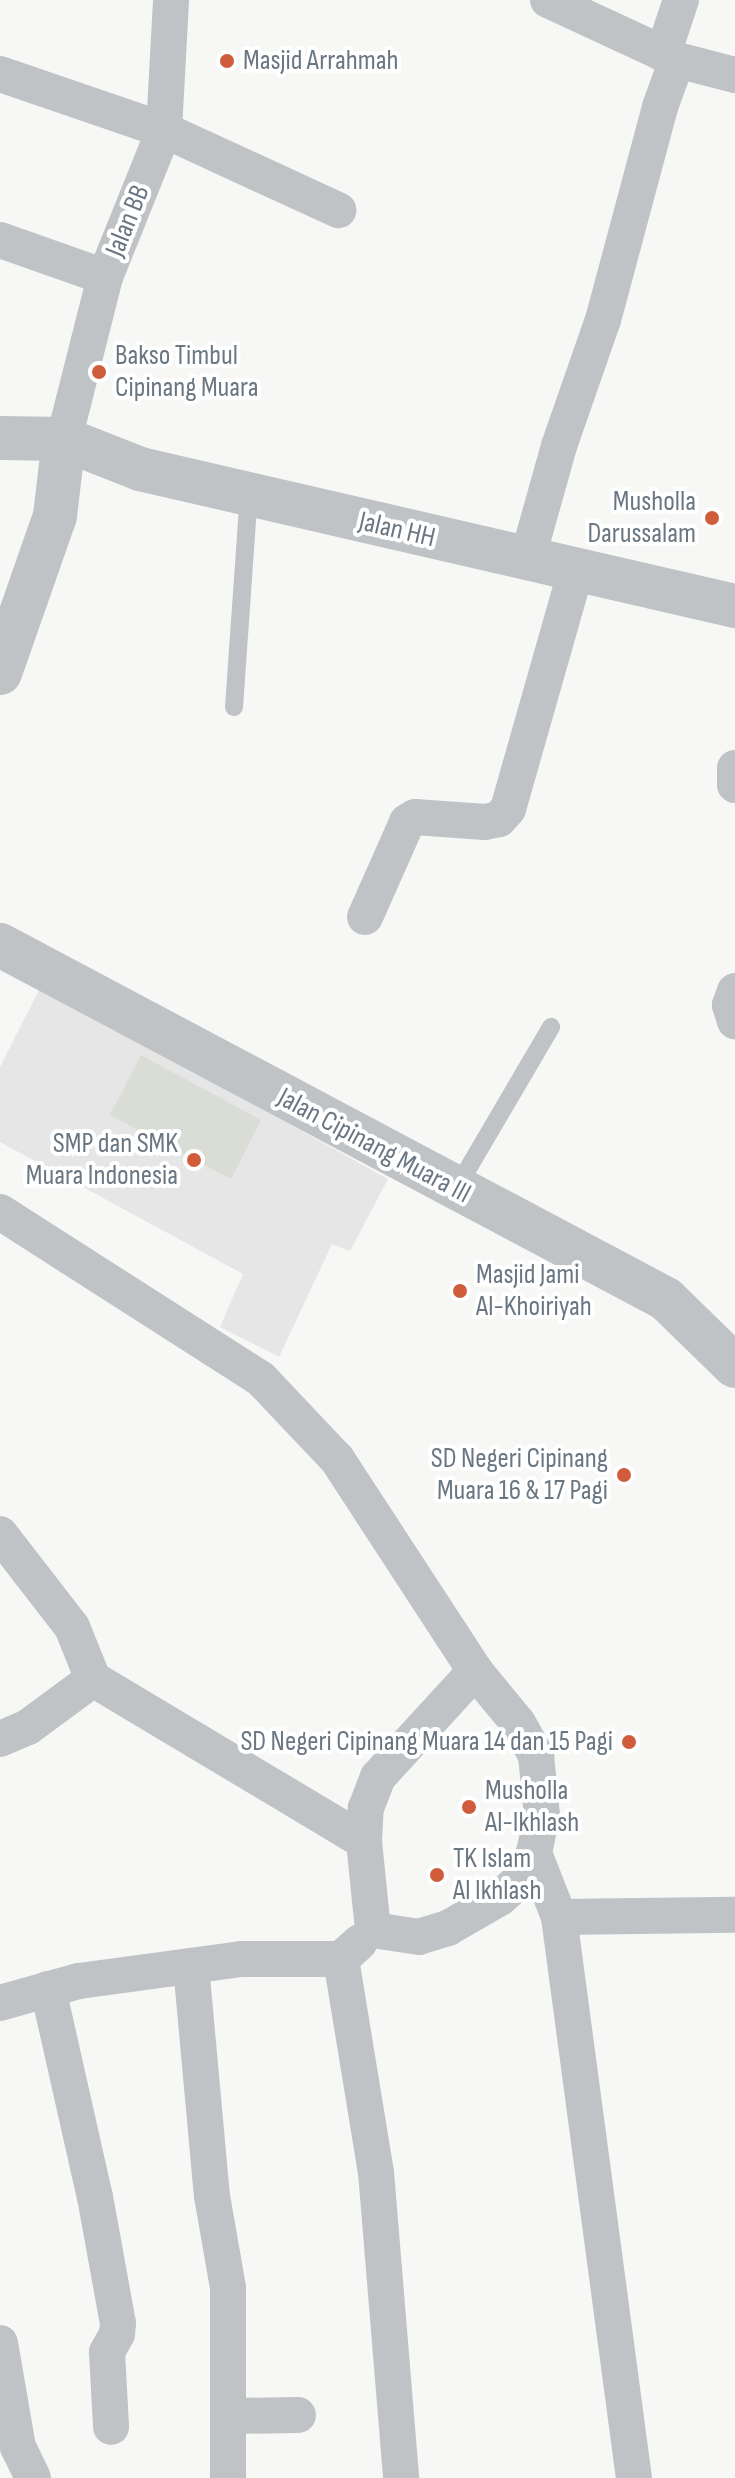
<!DOCTYPE html>
<html>
<head>
<meta charset="utf-8">
<style>
  body { margin:0 }
  #map { position:relative; width:735px; height:2478px; overflow:hidden; background:#f7f7f5; font-family:"Sofia Sans Condensed",sans-serif }
  div>[style] { position:absolute }
  [style*='--x'] { left:calc(var(--x)*1px); top:calc(var(--y)*1px); width:calc(var(--w)*1px); rotate:calc(var(--a)*1deg) }
  .built>* { inset:0; background:#e5e6e5 }
  .green>* { inset:0; background:#d9ddd6 }
  .service>* { height:18px; margin:-9px; padding:0 9px; transform-origin:9px; border-radius:9px; background:#bfc3c6 }
  .minor>* { height:36px; margin:-18px; padding:0 18px; transform-origin:18px; border-radius:18px; background:#bfc3c6 }
  .tertiary>* { height:44px; margin:-22px; padding:0 22px; transform-origin:22px; border-radius:22px; background:#bfc3c6 }
  .dots>* { width:22px; height:22px; translate:-50% -50%; box-sizing:border-box; border:4px solid #fff; border-radius:50% }
  span { translate:-50% -50%; white-space:nowrap; text-align:center; line-height:1.15; -webkit-text-stroke:8px #fff; paint-order:stroke }
  .poi-label { font-size:28px; color:#6a7782 }
  .left { translate:0 -50%; text-align:left }
  .right { translate:-100% -50%; text-align:right }
  .street-label { font-size:28px; color:#6a7782 }
</style>
</head>
<body>
<div id="map">
  <div class="built">
    <div style="clip-path:polygon(41px 986px,388px 1179px,350px 1251px,332px 1244px,279px 1357px,220px 1327px,243px 1274px,0 1142px,0 1067px)"></div>
  </div>
  <div class="green">
    <div style="clip-path:polygon(141px 1055px,261px 1120px,231px 1179px,110px 1115px)"></div>
  </div>
  <div class="service">
    <div style="--x:234;--y:707;--w:214;--a:-86"></div>
    <div style="--x:456;--y:1189;--w:188;--a:-59.6"></div>
  </div>
  <div class="minor">
    <div style="--x:548;--y:0;--w:142;--a:24.9"></div>
    <div style="--x:677;--y:60;--w:60;--a:14.5"></div>
    <div style="--x:663;--y:54;--w:57;--a:-71.6"></div>
    <div style="--x:0;--y:74;--w:173;--a:18.9"></div>
    <div style="--x:164;--y:130;--w:192;--a:24.7"></div>
    <div style="--x:0;--y:240;--w:111;--a:19.4"></div>
    <div style="--x:64;--y:439;--w:167;--a:-75.8"></div>
    <div style="--x:105;--y:277;--w:158;--a:-68.1"></div>
    <div style="--x:164;--y:130;--w:130;--a:-86.9"></div>
    <div style="--x:527;--y:560;--w:118;--a:-74.3"></div>
    <div style="--x:559;--y:446;--w:133;--a:-70.8"></div>
    <div style="--x:603;--y:320;--w:220;--a:-75"></div>
    <div style="--x:660;--y:107;--w:50;--a:-70.1"></div>
    <div style="--x:735;--y:768;--w:17;--a:90"></div>
    <div style="--x:365;--y:917;--w:104;--a:-66.1"></div>
    <div style="--x:407;--y:822;--w:9;--a:-32"></div>
    <div style="--x:415;--y:817;--w:70;--a:4.1"></div>
    <div style="--x:485;--y:822;--w:14;--a:-12"></div>
    <div style="--x:499;--y:819;--w:13;--a:-48"></div>
    <div style="--x:508;--y:809;--w:248;--a:-74.1"></div>
    <div style="--x:735;--y:991;--w:15;--a:110"></div>
    <div style="--x:730;--y:1005;--w:17;--a:73"></div>
    <div style="--x:0;--y:1212;--w:310;--a:32.6"></div>
    <div style="--x:261;--y:1379;--w:110;--a:46.5"></div>
    <div style="--x:337;--y:1459;--w:253;--a:56.9"></div>
    <div style="--x:475;--y:1671;--w:67;--a:50.4"></div>
    <div style="--x:518;--y:1723;--w:38;--a:61"></div>
    <div style="--x:536;--y:1756;--w:59;--a:84.2"></div>
    <div style="--x:542;--y:1815;--w:39;--a:102"></div>
    <div style="--x:534;--y:1853;--w:29;--a:117"></div>
    <div style="--x:521;--y:1879;--w:28;--a:138"></div>
    <div style="--x:500;--y:1898;--w:60;--a:150"></div>
    <div style="--x:448;--y:1928;--w:30;--a:163"></div>
    <div style="--x:419;--y:1937;--w:47;--a:-171.3"></div>
    <div style="--x:0;--y:1534;--w:118;--a:52.3"></div>
    <div style="--x:72;--y:1627;--w:56;--a:68"></div>
    <div style="--x:93;--y:1679;--w:316;--a:30.9"></div>
    <div style="--x:0;--y:1739;--w:30;--a:-23"></div>
    <div style="--x:28;--y:1727;--w:81;--a:-36.4"></div>
    <div style="--x:534;--y:1853;--w:69;--a:68.7"></div>
    <div style="--x:559;--y:1917;--w:566;--a:82.39"></div>
    <div style="--x:559;--y:1917;--w:176;--a:-0.7"></div>
    <div style="--x:373;--y:1930;--w:89;--a:-95.8"></div>
    <div style="--x:364;--y:1841;--w:33;--a:-87"></div>
    <div style="--x:366;--y:1808;--w:33;--a:-69"></div>
    <div style="--x:378;--y:1777;--w:144;--a:-47.5"></div>
    <div style="--x:341;--y:1959;--w:216;--a:80.7"></div>
    <div style="--x:376;--y:2172;--w:307;--a:85.3"></div>
    <div style="--x:191;--y:1966;--w:231;--a:84.8"></div>
    <div style="--x:212;--y:2196;--w:93;--a:80.1"></div>
    <div style="--x:228;--y:2288;--w:190;--a:90"></div>
    <div style="--x:48;--y:1989;--w:213;--a:77.3"></div>
    <div style="--x:95;--y:2197;--w:128;--a:79.7"></div>
    <div style="--x:118;--y:2323;--w:11;--a:95"></div>
    <div style="--x:117;--y:2334;--w:21;--a:119"></div>
    <div style="--x:107;--y:2352;--w:75;--a:86.9"></div>
    <div style="--x:0;--y:2003;--w:82;--a:-15.6"></div>
    <div style="--x:79;--y:1981;--w:164;--a:-7.7"></div>
    <div style="--x:242;--y:1959;--w:99;--a:0"></div>
    <div style="--x:341;--y:1959;--w:25;--a:-42"></div>
    <div style="--x:0;--y:2343;--w:106;--a:80.2"></div>
    <div style="--x:18;--y:2447;--w:34;--a:64"></div>
    <div style="--x:229;--y:2416;--w:69;--a:-0.8"></div>
  </div>
  <div class="tertiary">
    <div style="--x:0;--y:438;--w:64;--a:0.9"></div>
    <div style="--x:64;--y:439;--w:82;--a:21.5"></div>
    <div style="--x:140;--y:469;--w:611;--a:12.97"></div>
    <div style="--x:0;--y:673;--w:166;--a:-70.7"></div>
    <div style="--x:55;--y:516;--w:78;--a:-83.3"></div>
    <div style="--x:0;--y:945;--w:754;--a:27.99"></div>
    <div style="--x:666;--y:1299;--w:96;--a:44.2"></div>
  </div>
  <div class="dots">
    <div style="left:227px;top:61px;background:#cf5d3c"></div>
    <div style="left:99px;top:372px;background:#cf5d3c"></div>
    <div style="left:712px;top:518px;background:#cf5d3c"></div>
    <div style="left:194px;top:1160px;background:#cf5d3c"></div>
    <div style="left:460px;top:1291px;background:#cf5d3c"></div>
    <div style="left:624px;top:1475px;background:#cf5d3c"></div>
    <div style="left:629px;top:1742px;background:#cf5d3c"></div>
    <div style="left:469px;top:1807px;background:#cf5d3c"></div>
    <div style="left:437px;top:1875px;background:#cf5d3c"></div>
  </div>
  <div class="poi-label">
    <span class="left" style="left:243px;top:61px">Masjid Arrahmah</span>
    <span class="left" style="left:115px;top:372px">Bakso Timbul<br>Cipinang Muara</span>
    <span class="right" style="left:696px;top:518px">Musholla<br>Darussalam</span>
    <span class="right" style="left:178px;top:1160px">SMP dan SMK<br>Muara Indonesia</span>
    <span class="left" style="left:476px;top:1291px">Masjid Jami<br>Al-Khoiriyah</span>
    <span class="right" style="left:608px;top:1475px">SD Negeri Cipinang<br>Muara 16 &amp; 17 Pagi</span>
    <span class="right" style="left:613px;top:1742px">SD Negeri Cipinang Muara 14 dan 15 Pagi</span>
    <span class="left" style="left:485px;top:1807px">Musholla<br>Al-Ikhlash</span>
    <span class="left" style="left:453px;top:1875px">TK Islam<br>Al Ikhlash</span>
  </div>
  <div class="street-label">
    <span style="left:128px;top:221px;rotate:-68deg">Jalan BB</span>
    <span style="left:397px;top:530px;rotate:13deg">Jalan HH</span>
    <span style="left:374px;top:1146px;rotate:28deg">Jalan Cipinang Muara III</span>
  </div>
</div>
</body>
</html>
